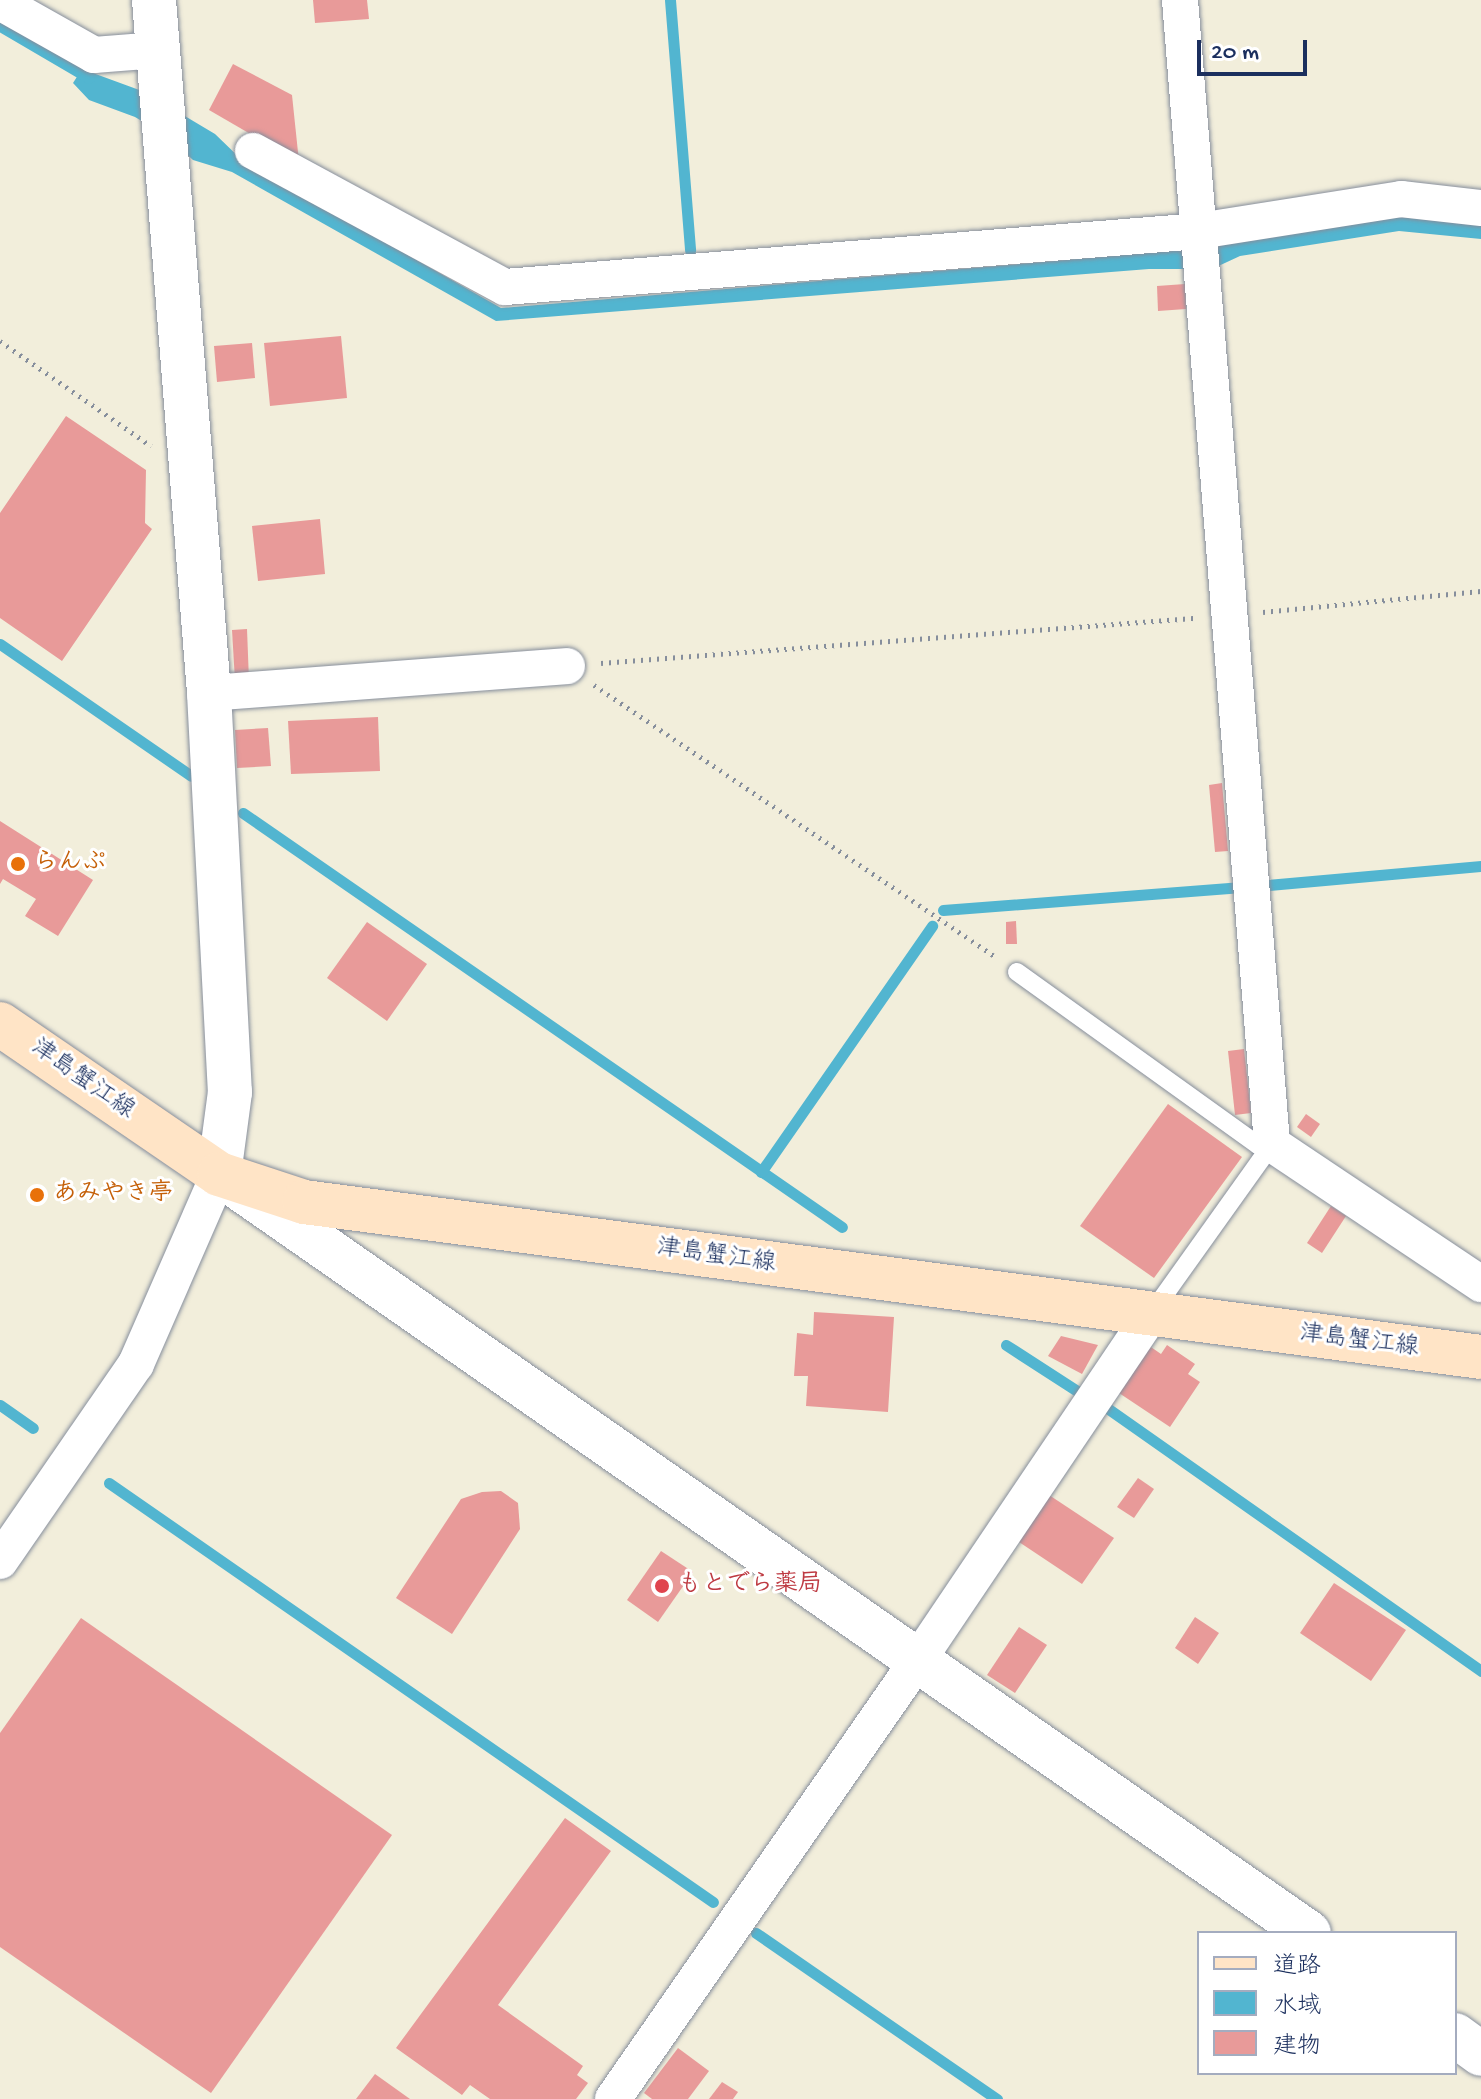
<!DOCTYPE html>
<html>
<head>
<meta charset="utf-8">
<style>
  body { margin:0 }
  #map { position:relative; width:1481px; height:2099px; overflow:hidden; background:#f2eedb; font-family:"Gochi Hand","Klee One",sans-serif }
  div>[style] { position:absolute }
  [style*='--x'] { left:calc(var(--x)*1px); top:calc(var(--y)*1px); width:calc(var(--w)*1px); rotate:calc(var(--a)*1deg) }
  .water>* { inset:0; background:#52b5d0 }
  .stream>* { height:11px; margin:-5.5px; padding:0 5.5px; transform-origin:5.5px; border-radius:5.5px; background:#52b5d0 }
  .building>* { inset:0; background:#e89a99 }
  .path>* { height:5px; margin-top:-2.5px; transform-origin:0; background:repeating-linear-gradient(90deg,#868e9c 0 2px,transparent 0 8px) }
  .roads { filter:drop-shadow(0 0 2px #868e9c) drop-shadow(0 0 2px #868e9c) }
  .service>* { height:18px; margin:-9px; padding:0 9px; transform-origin:9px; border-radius:9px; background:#fff }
  .minor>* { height:36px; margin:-18px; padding:0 18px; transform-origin:18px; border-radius:18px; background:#fff }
  .tertiary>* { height:44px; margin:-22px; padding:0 22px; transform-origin:22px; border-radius:22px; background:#fff }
  .secondary>* { height:44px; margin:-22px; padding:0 22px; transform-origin:22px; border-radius:22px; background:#ffe4c6 }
  .dots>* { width:22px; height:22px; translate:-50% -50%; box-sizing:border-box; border:4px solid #fff; border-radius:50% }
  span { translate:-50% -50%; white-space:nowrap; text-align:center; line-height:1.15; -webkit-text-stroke:6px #fff; paint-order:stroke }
  .food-label { font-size:24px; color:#c56008; font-weight:700 }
  .left { translate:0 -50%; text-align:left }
  .street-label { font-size:24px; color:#1b2f5e }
  .health-label { font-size:24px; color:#be3a42; font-weight:700 }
  .legend { position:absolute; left:1197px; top:1931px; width:260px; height:144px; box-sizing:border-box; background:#fff; border:2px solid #a4acbf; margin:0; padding:10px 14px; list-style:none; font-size:24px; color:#1b2f5e }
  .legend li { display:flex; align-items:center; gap:16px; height:40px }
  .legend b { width:40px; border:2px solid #a4acbf }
  .scale { position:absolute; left:1197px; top:40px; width:110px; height:36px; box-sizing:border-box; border:4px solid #1b2f5e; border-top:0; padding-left:10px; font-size:24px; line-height:28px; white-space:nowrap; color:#1b2f5e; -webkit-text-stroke:6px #fff; paint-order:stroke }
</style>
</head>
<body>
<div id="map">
  <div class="water">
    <div style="clip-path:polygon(82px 69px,142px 91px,168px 106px,215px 134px,244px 162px,501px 308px,1185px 250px,1400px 217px,1481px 225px,1481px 239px,1399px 231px,1240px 256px,1212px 269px,1149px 269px,496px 321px,232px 172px,193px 160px,167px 136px,135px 117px,89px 100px,73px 83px)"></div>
  </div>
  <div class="stream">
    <div style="--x:670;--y:0;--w:251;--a:85.4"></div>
    <div style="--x:0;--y:26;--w:103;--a:30.3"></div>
    <div style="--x:0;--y:644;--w:232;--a:34.6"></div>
    <div style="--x:243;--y:813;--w:728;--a:34.65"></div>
    <div style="--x:1268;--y:885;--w:214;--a:-5.1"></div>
    <div style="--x:943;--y:910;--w:290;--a:-4.4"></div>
    <div style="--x:761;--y:1172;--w:300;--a:-55.2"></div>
    <div style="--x:1006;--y:1345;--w:90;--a:32.8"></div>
    <div style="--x:1100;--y:1403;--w:466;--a:35.1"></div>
    <div style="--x:0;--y:1405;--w:40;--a:34.9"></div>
    <div style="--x:109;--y:1483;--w:735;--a:34.75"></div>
    <div style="--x:756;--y:1933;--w:293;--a:34.6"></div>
  </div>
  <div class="building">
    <div style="clip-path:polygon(313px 0,367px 0,369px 19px,315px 23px)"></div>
    <div style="clip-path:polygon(233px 64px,292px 95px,299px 162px,209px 110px)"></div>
    <div style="clip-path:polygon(1185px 284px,1186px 309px,1158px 311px,1157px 286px)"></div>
    <div style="clip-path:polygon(341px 336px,347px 398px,270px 406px,264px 343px)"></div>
    <div style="clip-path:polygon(252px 343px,255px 378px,217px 382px,214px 346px)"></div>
    <div style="clip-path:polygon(66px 416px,146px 470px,145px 523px,152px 529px,62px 661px,0 618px,0 513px)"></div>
    <div style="clip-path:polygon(320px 519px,325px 574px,258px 581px,252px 526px)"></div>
    <div style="clip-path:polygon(247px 629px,249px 681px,235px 681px,232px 630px)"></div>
    <div style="clip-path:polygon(378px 717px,380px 771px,291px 774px,288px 721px)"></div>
    <div style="clip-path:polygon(268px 728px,271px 766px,237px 768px,235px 730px)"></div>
    <div style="clip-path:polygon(1222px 783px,1228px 851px,1215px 852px,1209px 785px)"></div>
    <div style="clip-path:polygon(0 821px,93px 880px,58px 936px,25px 916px,36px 899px,3px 879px,0 884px)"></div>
    <div style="clip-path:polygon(1016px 921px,1017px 944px,1006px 944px,1006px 922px)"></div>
    <div style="clip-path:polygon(367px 922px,427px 964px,387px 1021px,327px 978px)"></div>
    <div style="clip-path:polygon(1244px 1049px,1251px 1113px,1235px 1115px,1228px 1051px)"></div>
    <div style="clip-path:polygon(1168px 1104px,1242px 1157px,1154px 1278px,1080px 1226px)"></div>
    <div style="clip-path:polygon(1306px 1114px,1320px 1124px,1311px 1137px,1297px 1127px)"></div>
    <div style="clip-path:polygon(1331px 1206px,1346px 1216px,1322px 1253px,1307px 1243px)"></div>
    <div style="clip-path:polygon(814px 1312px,894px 1317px,888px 1412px,806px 1406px,808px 1376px,794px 1376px,797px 1333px,813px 1335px)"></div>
    <div style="clip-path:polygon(1061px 1336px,1098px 1345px,1082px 1374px,1048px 1356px)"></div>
    <div style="clip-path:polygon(1148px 1345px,1161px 1354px,1167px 1345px,1195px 1364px,1188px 1374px,1200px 1382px,1170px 1427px,1116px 1391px)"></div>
    <div style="clip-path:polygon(1138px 1478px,1154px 1489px,1134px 1518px,1117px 1507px)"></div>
    <div style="clip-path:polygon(501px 1491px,518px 1503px,520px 1529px,452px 1634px,396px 1598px,461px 1499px,482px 1492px)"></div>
    <div style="clip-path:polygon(1043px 1491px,1114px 1538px,1082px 1584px,1013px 1538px)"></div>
    <div style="clip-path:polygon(661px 1551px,693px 1572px,658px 1622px,627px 1600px)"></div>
    <div style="clip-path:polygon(1334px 1583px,1406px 1630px,1371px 1681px,1300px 1633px)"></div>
    <div style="clip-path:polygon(1195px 1617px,1219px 1633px,1198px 1664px,1175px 1648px)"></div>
    <div style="clip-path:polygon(81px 1618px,392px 1835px,211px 2093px,0 1947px,0 1733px)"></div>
    <div style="clip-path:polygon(1019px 1627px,1047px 1645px,1015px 1693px,987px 1675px)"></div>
    <div style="clip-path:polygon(565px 1818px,611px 1851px,498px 2005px,583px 2066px,577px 2075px,588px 2083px,576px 2099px,490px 2099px,470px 2085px,462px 2095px,396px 2048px)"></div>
    <div style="clip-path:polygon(678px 2048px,709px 2071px,688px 2099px,652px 2099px,644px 2093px)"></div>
    <div style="clip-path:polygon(375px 2074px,410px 2099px,356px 2099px)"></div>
    <div style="clip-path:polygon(722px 2082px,738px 2092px,733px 2099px,709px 2099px)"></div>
  </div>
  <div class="path">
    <div style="--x:0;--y:341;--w:184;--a:34.8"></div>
    <div style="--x:1263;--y:612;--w:219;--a:-5.5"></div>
    <div style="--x:601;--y:663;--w:594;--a:-4.35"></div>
    <div style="--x:594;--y:685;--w:487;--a:34.1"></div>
  </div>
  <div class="roads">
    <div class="service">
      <div style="--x:1017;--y:972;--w:297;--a:35.7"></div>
      <div style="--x:1258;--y:1145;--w:14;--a:-4"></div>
      <div style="--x:1153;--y:1311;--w:205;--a:-54.5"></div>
    </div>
    <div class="minor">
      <div style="--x:1180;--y:0;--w:1148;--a:85.4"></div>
      <div style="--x:1272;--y:1144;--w:252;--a:33.8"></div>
      <div style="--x:0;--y:2;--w:108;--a:29.4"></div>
      <div style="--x:94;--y:55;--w:64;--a:-4.5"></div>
      <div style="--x:253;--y:151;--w:286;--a:28.4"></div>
      <div style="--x:505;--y:287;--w:696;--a:-4.61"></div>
      <div style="--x:1199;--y:231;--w:205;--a:-9"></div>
      <div style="--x:1401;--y:199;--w:81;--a:6.4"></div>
      <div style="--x:209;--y:693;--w:359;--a:-4.3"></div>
      <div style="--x:0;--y:1561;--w:239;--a:-55.4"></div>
      <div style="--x:136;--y:1364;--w:207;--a:-66.4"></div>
      <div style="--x:613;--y:2099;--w:535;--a:-55.21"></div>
      <div style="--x:918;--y:1660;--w:415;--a:-56"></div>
    </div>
    <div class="tertiary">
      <div style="--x:154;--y:0;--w:695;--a:85.46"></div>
      <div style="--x:209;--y:693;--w:400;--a:87"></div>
      <div style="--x:230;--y:1092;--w:83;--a:97.6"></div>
      <div style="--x:219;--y:1174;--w:1328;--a:34.85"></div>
      <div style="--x:1455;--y:2035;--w:32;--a:36"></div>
    </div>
    <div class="secondary">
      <div style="--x:0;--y:1024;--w:265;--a:34.4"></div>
      <div style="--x:219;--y:1174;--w:89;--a:18.2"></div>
      <div style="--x:304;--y:1202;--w:1187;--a:7.5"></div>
    </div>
  </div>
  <div class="dots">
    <div style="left:18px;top:864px;background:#e8710a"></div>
    <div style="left:37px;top:1195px;background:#e8710a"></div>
    <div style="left:662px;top:1586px;background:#e0444e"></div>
  </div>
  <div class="food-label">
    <span class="left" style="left:34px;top:864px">らんぷ</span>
    <span class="left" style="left:53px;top:1195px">あみやき亭</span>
  </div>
  <div class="street-label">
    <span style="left:82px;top:1080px;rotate:35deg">津島蟹江線</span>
    <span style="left:716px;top:1257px;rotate:8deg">津島蟹江線</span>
    <span style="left:1359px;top:1342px;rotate:7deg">津島蟹江線</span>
  </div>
  <div class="health-label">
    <span class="left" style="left:678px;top:1586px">もとでら薬局</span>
  </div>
  <ul class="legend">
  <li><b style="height:10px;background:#ffe4c6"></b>道路</li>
  <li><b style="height:22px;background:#52b5d0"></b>水域</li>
  <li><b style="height:22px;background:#e89a99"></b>建物</li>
  </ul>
  <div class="scale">20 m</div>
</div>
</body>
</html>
